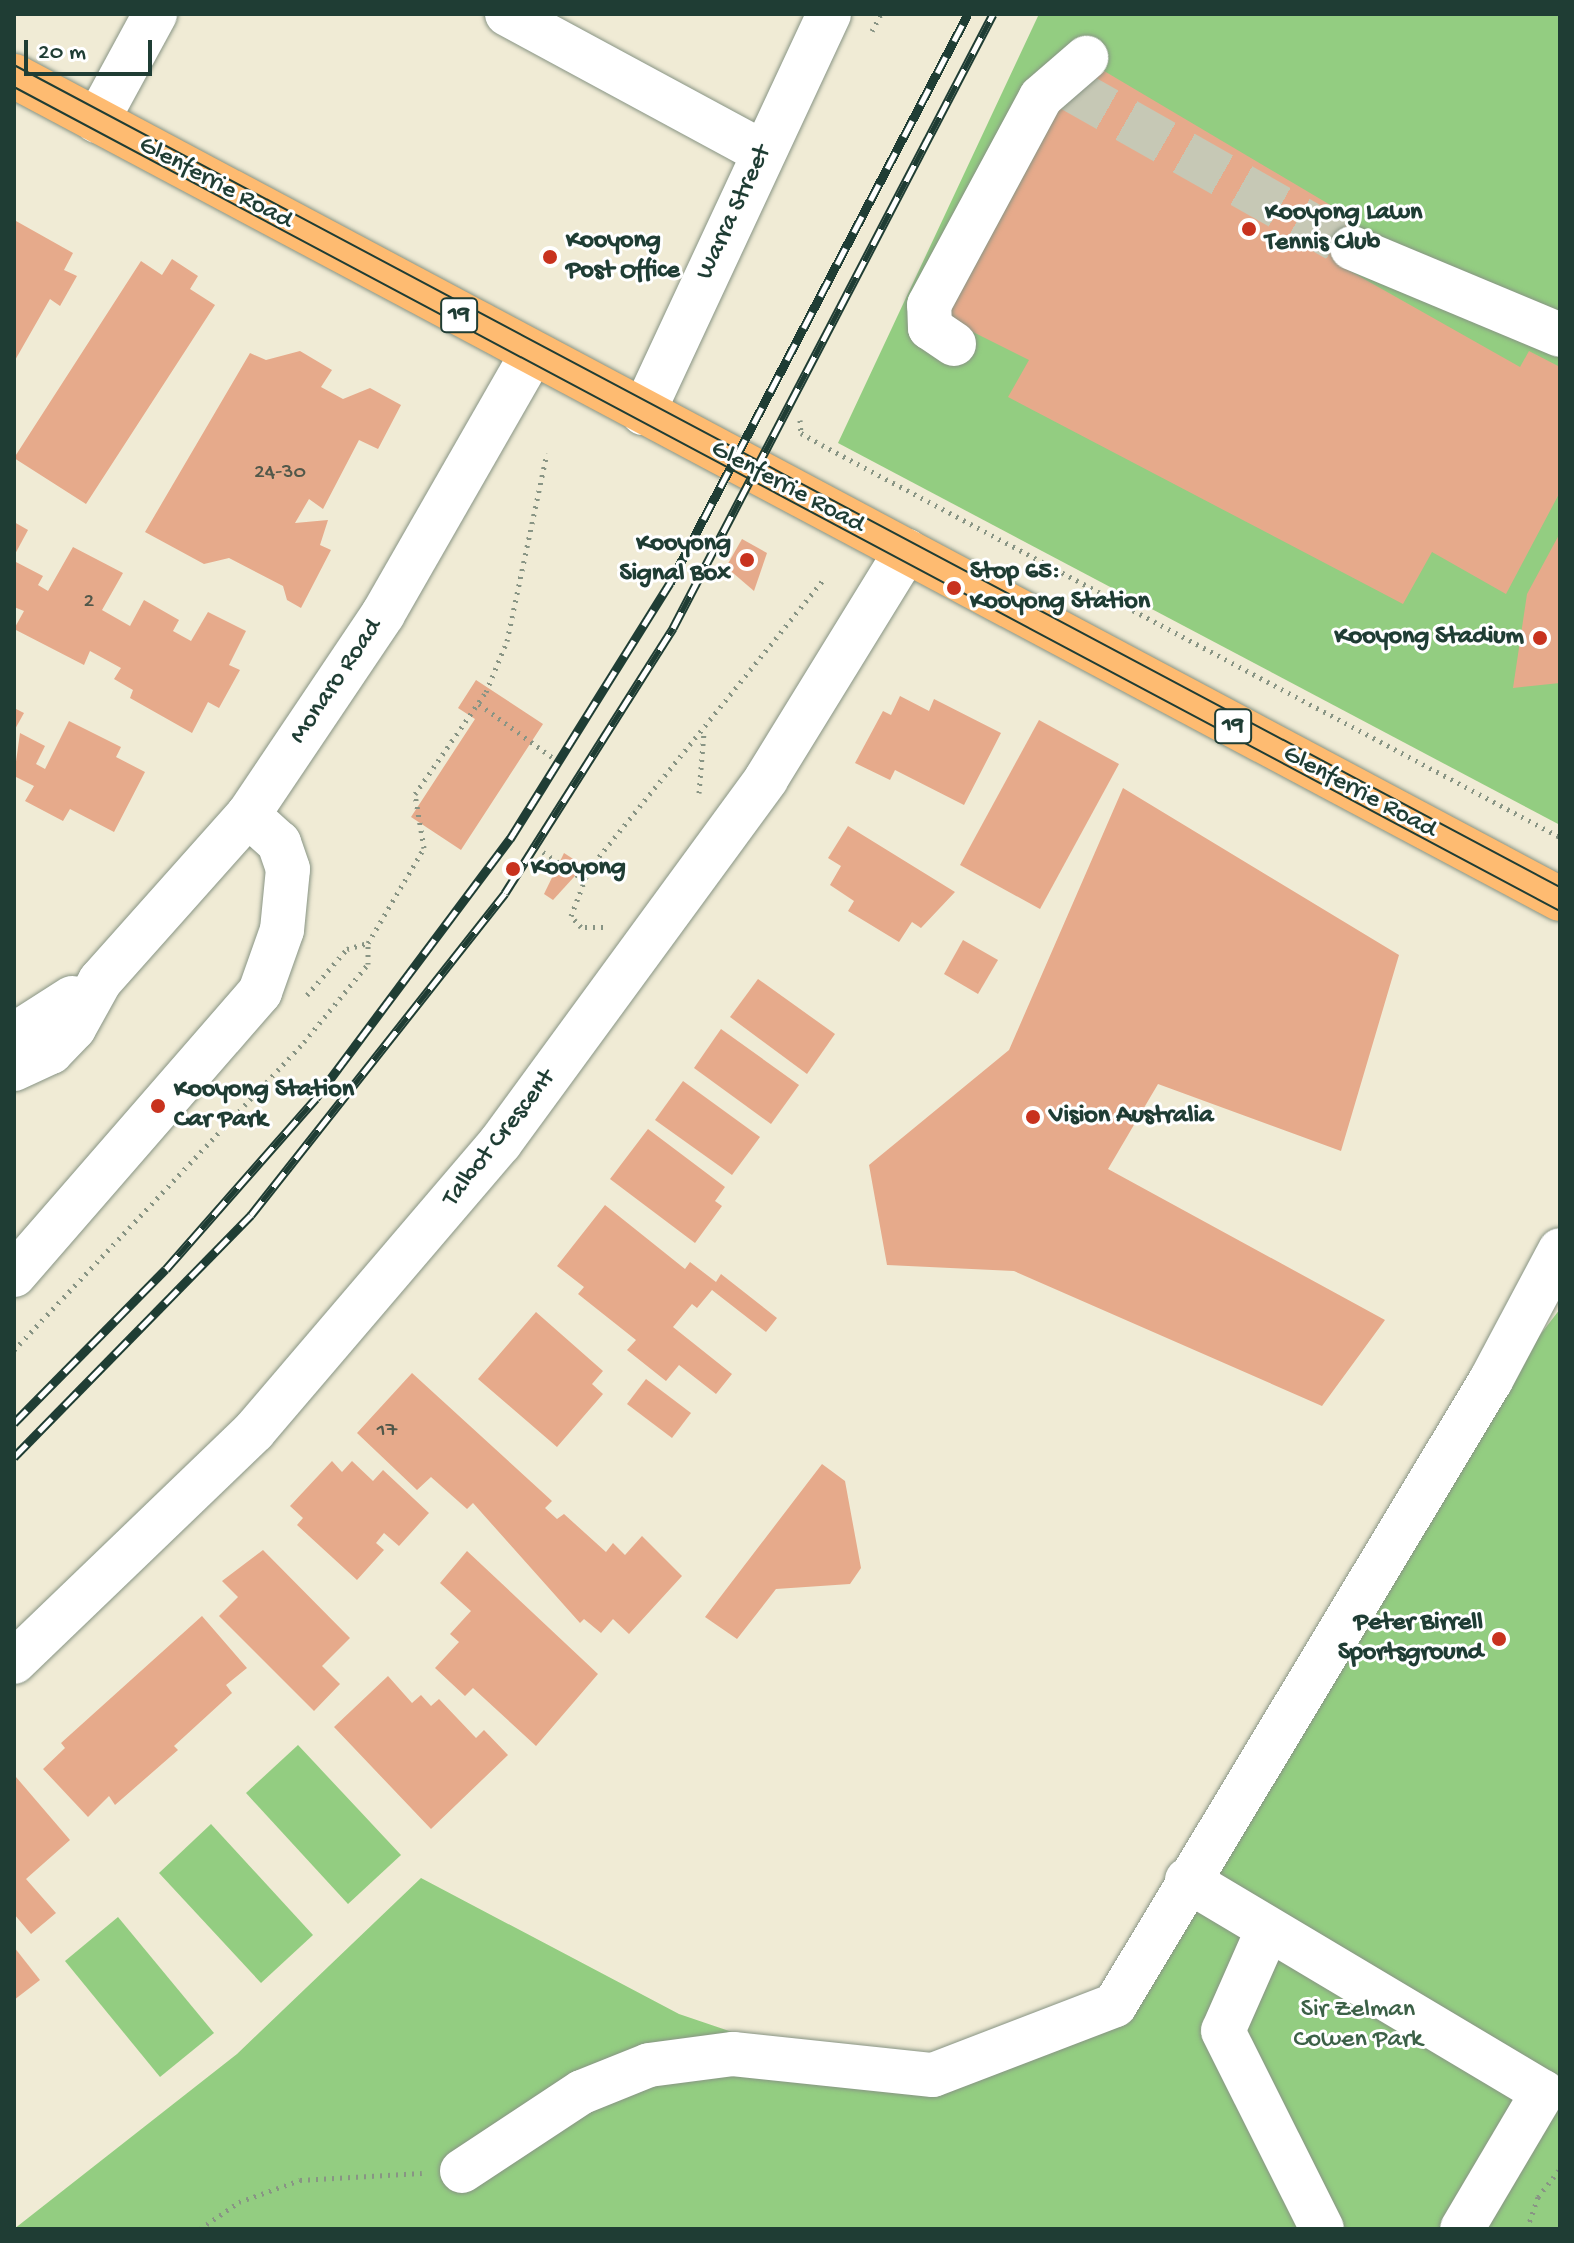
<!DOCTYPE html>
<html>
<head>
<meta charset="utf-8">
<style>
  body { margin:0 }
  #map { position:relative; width:1574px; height:2243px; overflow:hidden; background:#f0ebd5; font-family:"Gochi Hand",sans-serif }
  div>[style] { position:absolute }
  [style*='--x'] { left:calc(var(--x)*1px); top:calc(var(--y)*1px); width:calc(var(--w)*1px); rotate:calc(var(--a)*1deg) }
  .green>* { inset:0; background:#93cd81 }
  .building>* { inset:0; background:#e6aa8b }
  .minor-tunnel>* { height:44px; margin-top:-22px; transform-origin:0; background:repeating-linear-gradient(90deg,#c6c8b5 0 44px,transparent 0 66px) }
  .path>* { height:5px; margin-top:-2.5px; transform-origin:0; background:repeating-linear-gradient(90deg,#889484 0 2px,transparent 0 8px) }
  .roads { filter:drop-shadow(0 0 2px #889484) drop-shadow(0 0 2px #889484) }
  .minor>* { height:44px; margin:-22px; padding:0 22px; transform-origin:22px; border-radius:22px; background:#fff }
  .major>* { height:44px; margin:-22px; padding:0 22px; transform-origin:22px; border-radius:22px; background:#febb71 }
  .tram>* { height:2px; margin:-1px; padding:0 1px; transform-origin:1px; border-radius:1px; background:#1f3d34 }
  .rail>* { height:9px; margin-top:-4.5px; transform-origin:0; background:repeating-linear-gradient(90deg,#fff 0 18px,#1f3d34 0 36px); box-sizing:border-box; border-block:2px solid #1f3d34 }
  .dots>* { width:22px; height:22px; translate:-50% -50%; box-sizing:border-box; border:4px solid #fff; border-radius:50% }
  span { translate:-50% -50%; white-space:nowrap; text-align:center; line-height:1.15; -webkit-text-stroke:6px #fff; paint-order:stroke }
  .number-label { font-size:22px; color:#51584a }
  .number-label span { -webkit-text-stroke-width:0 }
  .shield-label span { padding:2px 6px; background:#fff; border:2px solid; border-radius:6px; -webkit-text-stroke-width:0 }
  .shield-label { font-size:24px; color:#1f3d34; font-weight:700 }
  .street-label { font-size:26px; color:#1f3d34 }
  .poi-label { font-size:26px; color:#1f3d34; font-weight:700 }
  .left { translate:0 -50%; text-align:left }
  .right { translate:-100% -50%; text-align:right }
  .park-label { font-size:26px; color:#3c6147 }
  .frame { position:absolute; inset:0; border:16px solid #1f3d34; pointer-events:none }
  .scale { position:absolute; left:24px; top:40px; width:128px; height:36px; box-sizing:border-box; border:4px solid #1f3d34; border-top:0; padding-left:10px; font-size:24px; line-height:28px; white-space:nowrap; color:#1f3d34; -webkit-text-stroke:6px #fff; paint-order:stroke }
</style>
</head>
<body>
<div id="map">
  <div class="green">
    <div style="clip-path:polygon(1039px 14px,1560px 14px,1560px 825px,838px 443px)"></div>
    <div style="clip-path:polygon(1560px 1309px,1560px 2229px,14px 2229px,237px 2054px,421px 1878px,679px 2014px,856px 2074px,989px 2060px,1094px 1996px,1202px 1897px,1498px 1390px)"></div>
    <div style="clip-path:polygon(298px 1745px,401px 1855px,348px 1904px,246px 1793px)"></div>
    <div style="clip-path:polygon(211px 1824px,313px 1935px,261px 1983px,159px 1873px)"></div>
    <div style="clip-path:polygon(118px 1917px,214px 2033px,160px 2077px,65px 1961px)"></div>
  </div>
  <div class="building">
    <div style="clip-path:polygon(1094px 65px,1354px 219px,1350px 271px,1520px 367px,1529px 351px,1560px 367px,1560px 492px,1506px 594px,1432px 552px,1403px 604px,1008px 397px,1029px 360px,943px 317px,1050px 105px)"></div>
    <div style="clip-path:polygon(16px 221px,73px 253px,64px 270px,77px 276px,60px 306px,50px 299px,14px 362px)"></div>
    <div style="clip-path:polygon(172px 259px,198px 276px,190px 289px,215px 305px,86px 504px,14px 458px,141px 261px,162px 275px)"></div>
    <div style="clip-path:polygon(300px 351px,332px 370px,321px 387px,343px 399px,370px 388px,401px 405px,378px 449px,359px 440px,323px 509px,309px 499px,295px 523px,328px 520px,320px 545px,331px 550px,301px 608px,287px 600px,283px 586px,229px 558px,204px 564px,145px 532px,250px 353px,266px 360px)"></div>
    <div style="clip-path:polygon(14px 522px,28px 530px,14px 556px)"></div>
    <div style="clip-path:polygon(1560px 533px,1560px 683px,1513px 688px,1527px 594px)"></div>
    <div style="clip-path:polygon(742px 539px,767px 553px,754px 591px,726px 567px)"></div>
    <div style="clip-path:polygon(73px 547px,123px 573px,102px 610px,130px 626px,144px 600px,179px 620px,173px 631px,191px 641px,208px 612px,246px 631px,229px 665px,240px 670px,219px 708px,208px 702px,192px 733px,130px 698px,133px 690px,114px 679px,121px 668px,90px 651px,84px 665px,14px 629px,24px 611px,14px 607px,14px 561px,43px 576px,38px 585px,48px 591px)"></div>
    <div style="clip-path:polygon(476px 680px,543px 724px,461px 850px,411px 817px,475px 719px,458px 708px)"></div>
    <div style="clip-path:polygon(900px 696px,929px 711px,934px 699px,1001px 733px,964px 805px,895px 770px,890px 780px,855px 763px,883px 711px,891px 715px)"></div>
    <div style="clip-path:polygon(14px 708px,24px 713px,14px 731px)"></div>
    <div style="clip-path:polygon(1039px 720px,1119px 764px,1040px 909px,960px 865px)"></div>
    <div style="clip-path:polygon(69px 721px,121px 747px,116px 757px,145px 772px,114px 832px,70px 809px,63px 821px,25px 801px,34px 786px,14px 776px,20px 733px,45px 746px,36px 764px,45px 769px)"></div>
    <div style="clip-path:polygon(1123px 788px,1399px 955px,1341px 1151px,1158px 1084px,1108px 1169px,1385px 1320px,1322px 1406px,1014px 1271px,887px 1265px,869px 1165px,1009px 1050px)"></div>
    <div style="clip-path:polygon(848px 826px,955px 892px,921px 928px,912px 922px,899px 942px,848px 911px,854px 901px,830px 885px,841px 866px,828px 858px)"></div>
    <div style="clip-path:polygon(564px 853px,584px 866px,553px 900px,544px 894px)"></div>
    <div style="clip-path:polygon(963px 940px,998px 960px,978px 994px,944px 974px)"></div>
    <div style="clip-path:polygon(758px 979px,835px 1034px,807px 1074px,730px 1017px)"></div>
    <div style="clip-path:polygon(721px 1029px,799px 1085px,771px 1124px,694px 1068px)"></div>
    <div style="clip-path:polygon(683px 1081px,760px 1137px,732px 1175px,655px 1120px)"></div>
    <div style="clip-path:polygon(648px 1129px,725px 1187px,715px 1201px,722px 1206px,695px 1243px,610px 1179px)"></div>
    <div style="clip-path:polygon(605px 1205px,685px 1269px,690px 1262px,716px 1282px,721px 1274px,777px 1318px,766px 1332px,712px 1290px,697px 1308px,692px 1304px,673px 1327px,732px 1374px,716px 1394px,679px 1365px,666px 1381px,627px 1350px,636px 1340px,578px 1294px,584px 1287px,557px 1266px)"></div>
    <div style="clip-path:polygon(536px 1312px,603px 1371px,592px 1384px,603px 1394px,557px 1447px,478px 1379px)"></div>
    <div style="clip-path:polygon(412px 1373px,552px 1501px,545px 1508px,557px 1519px,564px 1514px,606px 1552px,613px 1543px,625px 1555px,642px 1536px,682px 1576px,629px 1634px,613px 1619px,601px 1633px,584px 1619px,580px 1623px,473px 1503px,467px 1509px,431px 1477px,417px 1490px,357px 1433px)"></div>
    <div style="clip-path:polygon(646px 1379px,691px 1413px,672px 1438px,627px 1404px)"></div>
    <div style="clip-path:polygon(332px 1461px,342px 1472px,352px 1461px,373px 1481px,383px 1470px,429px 1513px,399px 1546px,384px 1533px,376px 1543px,384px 1550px,357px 1580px,297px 1525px,303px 1518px,290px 1506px)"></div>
    <div style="clip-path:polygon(822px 1464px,845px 1481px,861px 1568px,850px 1584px,776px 1589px,737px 1639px,705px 1617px)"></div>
    <div style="clip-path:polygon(263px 1550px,350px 1638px,322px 1666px,340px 1684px,314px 1711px,219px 1616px,238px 1597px,222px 1581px)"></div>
    <div style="clip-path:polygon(467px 1551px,598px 1674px,536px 1746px,473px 1688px,465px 1696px,435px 1668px,459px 1642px,450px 1634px,471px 1611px,440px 1583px)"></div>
    <div style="clip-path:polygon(202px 1616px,247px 1668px,226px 1685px,232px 1693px,174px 1746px,178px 1750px,115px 1805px,109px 1796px,88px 1817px,43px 1769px,65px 1748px,61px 1743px)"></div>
    <div style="clip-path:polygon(388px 1676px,412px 1703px,421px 1695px,431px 1706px,439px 1699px,476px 1738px,484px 1730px,508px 1755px,431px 1829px,334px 1727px)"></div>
    <div style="clip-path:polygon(16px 1777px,70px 1840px,26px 1879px,56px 1913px,31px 1934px,14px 1914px)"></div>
    <div style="clip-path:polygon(14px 1947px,40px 1980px,14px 2000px)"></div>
  </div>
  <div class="minor-tunnel">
    <div style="--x:1069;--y:88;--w:325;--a:29.5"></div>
  </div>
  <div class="path">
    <div style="--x:872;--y:31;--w:19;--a:-62"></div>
    <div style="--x:800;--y:420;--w:13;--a:86"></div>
    <div style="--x:801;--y:433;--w:24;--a:30"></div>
    <div style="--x:822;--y:445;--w:836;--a:27.98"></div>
    <div style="--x:479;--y:704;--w:90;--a:36"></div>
    <div style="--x:699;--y:793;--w:61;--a:-85.3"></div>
    <div style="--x:543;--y:852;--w:48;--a:34"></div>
    <div style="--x:603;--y:927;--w:22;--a:180"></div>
    <div style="--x:581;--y:927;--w:15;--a:-132"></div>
    <div style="--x:571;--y:916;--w:50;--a:-69"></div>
    <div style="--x:589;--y:869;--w:375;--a:-51"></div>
    <div style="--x:307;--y:995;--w:61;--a:-49"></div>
    <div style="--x:347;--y:949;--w:22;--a:-16"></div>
    <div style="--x:14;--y:1350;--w:423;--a:-46.7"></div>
    <div style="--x:304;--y:1042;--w:101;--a:-50.6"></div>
    <div style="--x:368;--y:964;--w:21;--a:-90"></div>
    <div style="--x:368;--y:943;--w:110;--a:-59.5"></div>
    <div style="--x:424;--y:848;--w:55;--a:-99.5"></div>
    <div style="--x:415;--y:794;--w:124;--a:-55.2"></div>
    <div style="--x:486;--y:692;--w:55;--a:-67.6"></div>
    <div style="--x:507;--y:641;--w:192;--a:-78"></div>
    <div style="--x:200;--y:2229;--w:47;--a:-34.7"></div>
    <div style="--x:239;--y:2202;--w:65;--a:-19.8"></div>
    <div style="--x:300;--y:2180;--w:122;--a:-3.3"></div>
    <div style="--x:1527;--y:2229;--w:34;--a:-71"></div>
    <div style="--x:1538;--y:2197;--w:36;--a:-52"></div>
  </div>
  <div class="roads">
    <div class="minor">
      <div style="--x:507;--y:14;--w:290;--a:28.4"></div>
      <div style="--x:97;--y:121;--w:122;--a:-61.5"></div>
      <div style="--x:1352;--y:248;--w:225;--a:22.7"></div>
      <div style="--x:954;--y:344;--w:29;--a:-146"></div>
      <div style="--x:930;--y:328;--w:23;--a:-92"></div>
      <div style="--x:929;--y:305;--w:236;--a:-61.7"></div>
      <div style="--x:1041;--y:97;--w:60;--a:-40.9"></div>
      <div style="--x:643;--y:413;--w:440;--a:-65"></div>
      <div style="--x:14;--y:1035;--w:69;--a:-32.5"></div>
      <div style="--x:14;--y:1069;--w:41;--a:-24.7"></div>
      <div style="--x:51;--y:1052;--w:33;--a:-46"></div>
      <div style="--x:74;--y:1028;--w:54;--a:-61"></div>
      <div style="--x:100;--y:981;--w:222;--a:-48.3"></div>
      <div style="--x:248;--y:815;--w:242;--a:-56.1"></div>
      <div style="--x:383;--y:614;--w:300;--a:-60.2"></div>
      <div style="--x:14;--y:1275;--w:375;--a:-49"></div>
      <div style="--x:260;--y:992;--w:66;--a:-70.5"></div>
      <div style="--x:282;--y:930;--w:61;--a:-84.4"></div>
      <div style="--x:288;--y:869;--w:28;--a:-109"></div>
      <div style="--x:279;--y:843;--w:42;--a:-137.9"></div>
      <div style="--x:14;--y:1662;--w:333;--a:-43.9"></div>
      <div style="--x:254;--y:1431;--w:379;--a:-49.5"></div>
      <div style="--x:500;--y:1143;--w:451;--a:-53.8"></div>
      <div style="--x:766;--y:779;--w:268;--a:-58.4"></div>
      <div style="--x:1187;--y:1880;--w:414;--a:30.8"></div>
      <div style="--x:1543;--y:2092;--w:159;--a:120.6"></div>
      <div style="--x:1268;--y:1929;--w:111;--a:113.8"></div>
      <div style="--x:1223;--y:2031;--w:221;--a:63.4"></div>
      <div style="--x:462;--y:2171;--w:144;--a:-33.4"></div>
      <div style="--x:582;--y:2092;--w:72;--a:-21.9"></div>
      <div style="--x:649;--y:2065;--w:85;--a:-7.5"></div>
      <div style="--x:733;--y:2054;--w:201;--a:6"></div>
      <div style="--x:933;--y:2075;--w:195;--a:-21"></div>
      <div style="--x:1115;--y:2005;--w:729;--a:-58.97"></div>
      <div style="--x:1491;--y:1380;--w:147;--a:-62"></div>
    </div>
    <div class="major">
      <div style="--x:14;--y:76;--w:1751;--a:28.03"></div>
    </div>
  </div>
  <div class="tram">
    <div style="--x:14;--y:65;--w:1751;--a:28"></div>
    <div style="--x:14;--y:87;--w:1752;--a:28.06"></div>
  </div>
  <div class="rail">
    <div style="--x:14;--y:1423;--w:216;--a:-45.4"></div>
    <div style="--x:166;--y:1269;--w:227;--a:-48.7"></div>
    <div style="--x:316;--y:1098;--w:324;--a:-53.2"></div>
    <div style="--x:510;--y:839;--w:302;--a:-58"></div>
    <div style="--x:670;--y:583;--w:642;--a:-62.36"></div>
    <div style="--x:14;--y:1457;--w:339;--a:-45.6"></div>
    <div style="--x:251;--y:1215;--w:410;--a:-51.7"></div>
    <div style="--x:505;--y:893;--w:314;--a:-57.6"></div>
    <div style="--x:673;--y:628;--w:692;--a:-62.47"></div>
  </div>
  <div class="dots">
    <div style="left:1249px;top:229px;background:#c8321e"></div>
    <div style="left:550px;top:257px;background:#c8321e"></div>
    <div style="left:747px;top:560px;background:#c8321e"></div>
    <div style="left:954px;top:588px;background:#c8321e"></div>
    <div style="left:1540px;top:638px;background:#c8321e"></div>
    <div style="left:513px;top:869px;background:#c8321e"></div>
    <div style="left:158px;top:1106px;background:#c8321e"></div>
    <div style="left:1033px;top:1117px;background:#c8321e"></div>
    <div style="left:1499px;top:1639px;background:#c8321e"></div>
  </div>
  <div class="number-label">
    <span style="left:280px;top:474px">24-30</span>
    <span style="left:89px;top:603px">2</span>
    <span style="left:387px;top:1432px">17</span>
  </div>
  <div class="shield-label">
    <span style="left:459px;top:315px">19</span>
    <span style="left:1233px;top:726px">19</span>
  </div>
  <div class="street-label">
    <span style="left:215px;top:184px;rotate:28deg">Glenferrie Road</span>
    <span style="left:735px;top:213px;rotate:-65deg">Warra Street</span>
    <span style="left:787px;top:488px;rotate:28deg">Glenferrie Road</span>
    <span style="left:337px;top:682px;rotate:-56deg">Monaro Road</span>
    <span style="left:1359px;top:793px;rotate:28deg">Glenferrie Road</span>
    <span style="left:500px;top:1139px;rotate:-52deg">Talbot Crescent</span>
  </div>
  <div class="poi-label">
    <span class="left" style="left:1265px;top:229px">Kooyong Lawn<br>Tennis Club</span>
    <span class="left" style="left:566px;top:257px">Kooyong<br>Post Office</span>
    <span class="right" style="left:731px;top:560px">Kooyong<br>Signal Box</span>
    <span class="left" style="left:970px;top:588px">Stop 65:<br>Kooyong Station</span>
    <span class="right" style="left:1524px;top:638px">Kooyong Stadium</span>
    <span class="left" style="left:531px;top:869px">Kooyong</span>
    <span class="left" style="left:174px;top:1106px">Kooyong Station<br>Car Park</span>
    <span class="left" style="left:1049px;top:1117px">Vision Australia</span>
    <span class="right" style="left:1483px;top:1639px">Peter Birrell<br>Sportsground</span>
  </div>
  <div class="park-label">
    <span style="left:1358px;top:2026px">Sir Zelman<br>Cowen Park</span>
  </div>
  <div class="frame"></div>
  <div class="scale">20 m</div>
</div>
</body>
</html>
